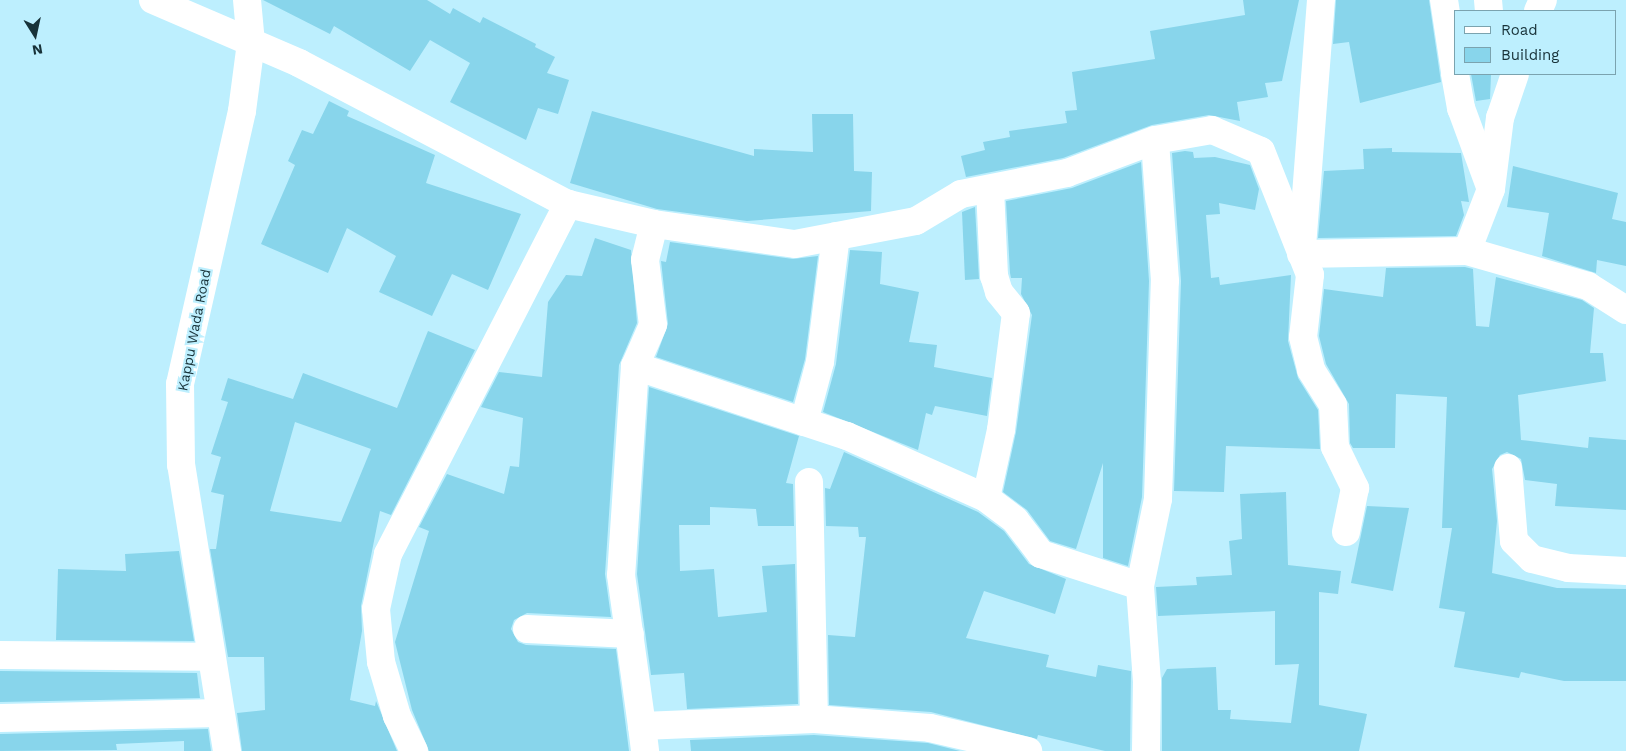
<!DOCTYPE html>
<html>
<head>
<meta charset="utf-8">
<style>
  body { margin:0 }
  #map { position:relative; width:1626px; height:751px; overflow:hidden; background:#bdeffe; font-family:"Work Sans",sans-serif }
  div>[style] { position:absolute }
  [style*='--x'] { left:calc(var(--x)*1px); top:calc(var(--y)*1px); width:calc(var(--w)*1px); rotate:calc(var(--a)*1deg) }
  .building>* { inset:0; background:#88d5eb }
  .minor>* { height:28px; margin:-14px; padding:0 14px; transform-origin:14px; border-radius:14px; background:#fff }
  span { translate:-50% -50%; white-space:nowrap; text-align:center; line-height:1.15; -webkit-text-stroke:4.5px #bdeffe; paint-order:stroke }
  .street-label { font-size:14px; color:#183239 }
  .legend { position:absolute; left:1454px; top:10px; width:162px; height:65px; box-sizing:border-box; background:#bdeffe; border:1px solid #7ba3af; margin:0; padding:6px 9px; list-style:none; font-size:15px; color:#183239 }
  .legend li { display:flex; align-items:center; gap:10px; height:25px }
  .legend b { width:25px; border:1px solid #7ba3af }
  .north { position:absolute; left:10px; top:10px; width:50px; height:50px; -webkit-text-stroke:4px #bdeffe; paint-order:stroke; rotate:170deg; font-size:14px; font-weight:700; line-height:20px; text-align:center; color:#183239 }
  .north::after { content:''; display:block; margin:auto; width:18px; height:22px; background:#183239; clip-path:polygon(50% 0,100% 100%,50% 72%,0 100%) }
</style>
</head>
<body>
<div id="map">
  <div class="building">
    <div style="clip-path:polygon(263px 0,427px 0,450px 14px,453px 8px,480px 23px,483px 17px,536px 44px,535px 47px,555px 57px,547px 73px,569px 80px,558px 114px,538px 108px,526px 140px,450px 102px,470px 63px,430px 40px,410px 71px,334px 26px,330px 34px)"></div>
    <div style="clip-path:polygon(1243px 0,1299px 0,1282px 81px,1265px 83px,1268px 97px,1237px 102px,1240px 121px,1209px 115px,1152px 125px,1063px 158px,966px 177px,961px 156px,985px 150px,983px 142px,1010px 137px,1009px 131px,1067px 123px,1065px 111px,1077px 110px,1072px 72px,1155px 59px,1150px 31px,1245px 15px)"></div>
    <div style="clip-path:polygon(1336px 0,1429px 0,1441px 82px,1360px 103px,1349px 42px,1333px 44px)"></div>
    <div style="clip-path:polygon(1471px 74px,1491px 74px,1490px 99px,1476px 101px)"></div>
    <div style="clip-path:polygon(329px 101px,349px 111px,347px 116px,435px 155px,426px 183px,521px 214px,488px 290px,452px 274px,432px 316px,379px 292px,396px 256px,347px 228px,328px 273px,261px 244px,295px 165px,288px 161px,302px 130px,313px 134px)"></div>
    <div style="clip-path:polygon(592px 111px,754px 156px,754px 149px,813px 152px,812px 114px,853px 114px,854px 171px,872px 172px,871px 211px,747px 221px,657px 209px,570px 183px)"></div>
    <div style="clip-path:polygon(1392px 148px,1392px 152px,1461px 153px,1469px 202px,1461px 201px,1464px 215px,1456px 236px,1318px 238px,1324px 171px,1364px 169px,1363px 149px)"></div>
    <div style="clip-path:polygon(1185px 151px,1193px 152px,1194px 158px,1215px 157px,1250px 165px,1259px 189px,1255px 210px,1219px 203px,1220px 214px,1206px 215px,1211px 278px,1219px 277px,1220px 285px,1291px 275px,1288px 341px,1298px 378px,1318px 410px,1320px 449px,1226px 446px,1224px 492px,1174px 491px,1181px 281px,1172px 153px)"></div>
    <div style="clip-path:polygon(1141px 162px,1149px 281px,1142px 497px,1128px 566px,1103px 558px,1103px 463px,1076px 549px,1050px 541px,1027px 510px,1003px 492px,1016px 432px,1032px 315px,1021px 294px,1022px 278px,1011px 278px,1010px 273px,1006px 201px,1072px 188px)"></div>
    <div style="clip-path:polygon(1513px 166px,1618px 193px,1612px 219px,1626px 222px,1626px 266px,1597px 260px,1596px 273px,1542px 256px,1549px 213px,1507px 207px)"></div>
    <div style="clip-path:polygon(975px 207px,979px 279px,965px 280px,962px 212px)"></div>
    <div style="clip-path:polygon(595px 238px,631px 250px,637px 323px,619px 365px,605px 574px,611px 617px,527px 613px,514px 620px,511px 629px,518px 642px,526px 645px,616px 649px,629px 751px,429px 751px,412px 710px,395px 642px,429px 531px,419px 527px,447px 474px,504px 494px,510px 466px,519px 467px,523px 418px,481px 407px,499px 372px,542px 377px,548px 302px,566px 275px,582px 276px)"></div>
    <div style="clip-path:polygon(670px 242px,793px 259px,818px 256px,805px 359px,793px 402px,656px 357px,668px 324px,661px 261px,666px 262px)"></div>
    <div style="clip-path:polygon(850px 250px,882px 252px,880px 284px,919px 292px,909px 342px,937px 345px,934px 367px,992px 378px,987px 416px,935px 406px,932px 415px,926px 413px,918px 450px,823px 412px,836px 364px)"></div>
    <div style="clip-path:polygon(1465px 267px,1473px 269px,1476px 326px,1489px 327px,1496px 277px,1582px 300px,1594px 308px,1590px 353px,1603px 353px,1606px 381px,1518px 395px,1521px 440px,1588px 448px,1589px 437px,1626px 440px,1626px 510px,1555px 506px,1557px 484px,1525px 480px,1521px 459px,1507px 452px,1500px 455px,1492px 469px,1497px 521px,1492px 573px,1557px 588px,1626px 589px,1626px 681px,1564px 681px,1521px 672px,1519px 678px,1454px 667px,1465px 612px,1439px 608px,1452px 528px,1442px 528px,1447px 397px,1396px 394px,1395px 448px,1353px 448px,1350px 443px,1349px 404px,1326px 364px,1319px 336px,1324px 289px,1383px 297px,1386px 268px)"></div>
    <div style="clip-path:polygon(evenodd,428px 331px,475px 350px,391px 515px,380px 511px,361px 606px,362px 631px,350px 700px,375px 706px,376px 701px,397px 751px,242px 751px,237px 713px,265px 710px,264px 657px,228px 657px,210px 549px,216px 549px,224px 495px,211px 492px,221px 457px,211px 454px,228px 402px,221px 400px,228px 378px,293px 399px,303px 373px,397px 408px,428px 331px,295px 422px,371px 449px,341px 522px,270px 511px,295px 422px)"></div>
    <div style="clip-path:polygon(649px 387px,799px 436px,786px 483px,793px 484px,794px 526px,758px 526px,756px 509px,710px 507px,710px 525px,679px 525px,680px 571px,714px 569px,718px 617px,767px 612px,762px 566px,795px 564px,798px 704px,687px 709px,684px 673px,651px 675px,637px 574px)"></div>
    <div style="clip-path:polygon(844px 452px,978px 512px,1004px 531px,1029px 564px,1066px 579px,1055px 614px,984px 591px,966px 638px,1049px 655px,1046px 667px,1096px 677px,1098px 665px,1131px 671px,1130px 751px,1105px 751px,1038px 735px,1037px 739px,931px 712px,829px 705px,828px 635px,855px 637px,866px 537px,859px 537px,858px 527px,826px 526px,825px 488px,830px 489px)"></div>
    <div style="clip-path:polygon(1286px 492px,1288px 565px,1341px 571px,1338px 594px,1319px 592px,1319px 705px,1367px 714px,1359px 751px,1162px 751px,1162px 678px,1167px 669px,1216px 667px,1218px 710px,1231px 710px,1230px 719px,1291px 723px,1299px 664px,1275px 665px,1275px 611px,1158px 616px,1156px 587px,1197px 585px,1196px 577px,1232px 575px,1229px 541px,1242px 539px,1240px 494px)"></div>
    <div style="clip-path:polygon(1367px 506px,1409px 508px,1393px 591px,1351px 583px)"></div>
    <div style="clip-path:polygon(179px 551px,194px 641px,56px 640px,58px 569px,126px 571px,125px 554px)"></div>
    <div style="clip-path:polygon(0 671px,197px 673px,200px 698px,0 702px)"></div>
    <div style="clip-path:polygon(208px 729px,211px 751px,184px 751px,184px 741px,116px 744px,117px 750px,0 751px,0 734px)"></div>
    <div style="clip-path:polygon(814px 735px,928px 743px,960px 751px,691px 751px,690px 740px)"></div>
  </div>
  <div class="minor">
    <div style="--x:153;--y:0;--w:159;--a:23.3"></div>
    <div style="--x:299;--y:63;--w:304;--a:27.7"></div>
    <div style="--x:568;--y:204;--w:88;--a:13.1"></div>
    <div style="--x:654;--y:224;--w:142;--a:8.1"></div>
    <div style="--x:795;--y:244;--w:123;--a:-10.8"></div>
    <div style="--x:916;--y:221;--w:52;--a:-31"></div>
    <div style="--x:961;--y:194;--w:108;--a:-11.2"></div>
    <div style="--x:1067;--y:173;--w:94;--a:-20.6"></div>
    <div style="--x:1444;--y:0;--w:73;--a:81.3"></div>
    <div style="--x:1488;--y:0;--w:11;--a:85"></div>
    <div style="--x:1538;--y:11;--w:12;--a:-66"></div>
    <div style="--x:1455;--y:74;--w:35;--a:80"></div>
    <div style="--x:1461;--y:108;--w:81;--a:69.8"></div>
    <div style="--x:654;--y:224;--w:37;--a:104"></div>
    <div style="--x:645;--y:260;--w:65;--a:83"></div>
    <div style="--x:653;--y:325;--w:45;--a:113.7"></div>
    <div style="--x:635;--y:366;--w:223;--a:18.3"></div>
    <div style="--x:847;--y:436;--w:152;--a:24"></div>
    <div style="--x:986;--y:498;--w:36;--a:37"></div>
    <div style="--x:1015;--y:520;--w:43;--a:52.6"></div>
    <div style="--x:1041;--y:554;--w:104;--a:17.9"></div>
    <div style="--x:1302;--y:247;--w:248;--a:-85.6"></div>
    <div style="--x:1467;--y:251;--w:126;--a:16.1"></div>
    <div style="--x:1588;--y:286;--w:45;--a:32.3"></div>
    <div style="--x:1301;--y:254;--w:166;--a:-1"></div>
    <div style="--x:1467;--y:251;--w:66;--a:-68.8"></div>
    <div style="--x:1491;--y:189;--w:72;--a:-82.8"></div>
    <div style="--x:1500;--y:118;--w:46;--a:-71.2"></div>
    <div style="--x:635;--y:366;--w:209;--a:93.8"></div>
    <div style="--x:621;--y:575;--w:152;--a:82.1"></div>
    <div style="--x:642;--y:726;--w:172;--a:-2.3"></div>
    <div style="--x:814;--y:719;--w:116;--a:4.4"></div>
    <div style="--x:930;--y:728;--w:101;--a:13.2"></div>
    <div style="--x:804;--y:422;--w:62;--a:-75.1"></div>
    <div style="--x:820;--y:362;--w:127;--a:-82.8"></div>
    <div style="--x:1508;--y:468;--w:73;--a:85.3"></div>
    <div style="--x:1514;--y:541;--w:25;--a:45"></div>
    <div style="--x:1532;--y:559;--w:37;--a:14"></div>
    <div style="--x:1568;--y:568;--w:58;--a:3"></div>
    <div style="--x:809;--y:482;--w:237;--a:88.8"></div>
    <div style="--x:986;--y:498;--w:70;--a:-77.6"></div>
    <div style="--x:1001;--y:430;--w:118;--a:-82.7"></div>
    <div style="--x:1016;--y:313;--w:27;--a:-129"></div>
    <div style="--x:999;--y:292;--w:17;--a:-107"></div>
    <div style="--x:994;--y:276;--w:87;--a:-92.6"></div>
    <div style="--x:527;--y:629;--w:103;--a:2.8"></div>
    <div style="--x:0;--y:655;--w:209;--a:0.5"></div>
    <div style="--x:0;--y:718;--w:220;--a:-1.3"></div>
    <div style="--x:642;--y:726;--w:25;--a:83"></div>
    <div style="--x:227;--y:751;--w:290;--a:-99.1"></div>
    <div style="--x:181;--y:465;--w:81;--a:-90.7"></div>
    <div style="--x:180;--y:384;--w:280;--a:-77.2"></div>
    <div style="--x:242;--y:111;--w:69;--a:-82.5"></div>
    <div style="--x:251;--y:43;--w:43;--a:-95.3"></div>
    <div style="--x:414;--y:751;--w:39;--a:-116"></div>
    <div style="--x:397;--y:716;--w:56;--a:-106.5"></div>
    <div style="--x:381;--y:662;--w:53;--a:-95.4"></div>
    <div style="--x:376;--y:609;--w:56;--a:-77.7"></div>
    <div style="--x:388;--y:554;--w:394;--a:-62.8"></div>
    <div style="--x:1146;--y:751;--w:69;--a:-89.2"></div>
    <div style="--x:1147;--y:682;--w:96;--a:-94.2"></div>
    <div style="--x:1140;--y:586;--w:89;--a:-78.3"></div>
    <div style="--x:1158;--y:499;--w:218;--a:-88.2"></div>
    <div style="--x:1165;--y:281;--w:141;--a:-94.1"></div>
    <div style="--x:1155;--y:140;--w:58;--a:-10"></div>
    <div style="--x:1212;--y:130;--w:53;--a:23.2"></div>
    <div style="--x:1261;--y:151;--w:133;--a:68.4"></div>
    <div style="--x:1310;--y:275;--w:62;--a:96.4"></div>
    <div style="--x:1303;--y:337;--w:34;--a:76"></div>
    <div style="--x:1311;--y:370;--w:41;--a:57.8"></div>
    <div style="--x:1333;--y:405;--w:42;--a:87.3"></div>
    <div style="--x:1335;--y:447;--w:46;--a:64"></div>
    <div style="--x:1355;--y:488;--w:45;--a:101.6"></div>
  </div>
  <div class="street-label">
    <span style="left:194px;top:330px;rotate:-79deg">Kappu Wada Road</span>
  </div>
  <ul class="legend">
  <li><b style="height:6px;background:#fff"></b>Road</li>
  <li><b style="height:14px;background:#88d5eb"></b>Building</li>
  </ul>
  <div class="north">N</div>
</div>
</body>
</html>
